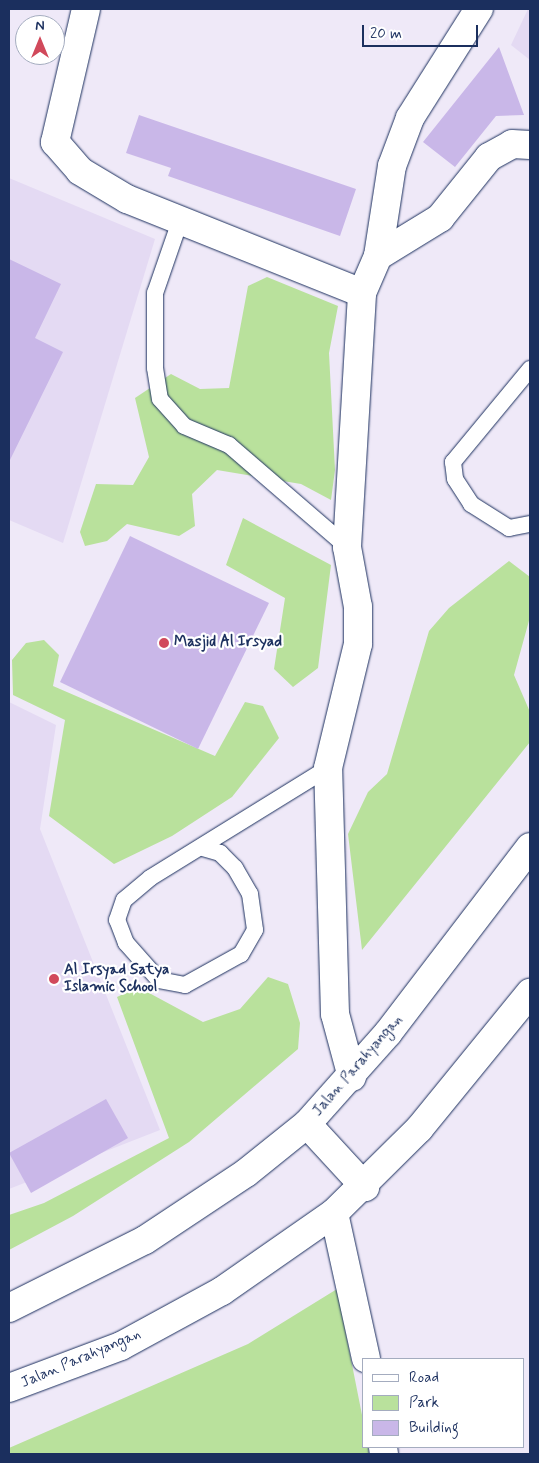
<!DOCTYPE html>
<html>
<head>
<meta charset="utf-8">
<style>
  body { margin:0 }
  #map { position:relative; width:539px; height:1463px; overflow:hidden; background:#efe9f8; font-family:Mynerve,sans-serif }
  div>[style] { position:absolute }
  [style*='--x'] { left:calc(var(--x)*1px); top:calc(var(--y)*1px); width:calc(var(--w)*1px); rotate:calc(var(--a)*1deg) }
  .built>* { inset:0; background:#e4daf3 }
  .green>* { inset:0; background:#b9e19c }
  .building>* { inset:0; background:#c9b7e8 }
  .roads { filter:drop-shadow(0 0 1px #1b2f5e) drop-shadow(0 0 1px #1b2f5e) }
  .lane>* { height:16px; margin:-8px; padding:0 8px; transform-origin:8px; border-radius:8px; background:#fff }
  .street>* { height:28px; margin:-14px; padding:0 14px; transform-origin:14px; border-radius:14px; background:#fff }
  .secondary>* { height:28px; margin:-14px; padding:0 14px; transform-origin:14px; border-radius:14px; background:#fff }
  .dots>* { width:14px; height:14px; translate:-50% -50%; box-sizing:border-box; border:2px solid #fff; border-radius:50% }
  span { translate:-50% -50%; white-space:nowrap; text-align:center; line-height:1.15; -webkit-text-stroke:4.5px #fff; paint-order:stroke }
  .poi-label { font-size:15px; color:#1b2f5e; font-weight:700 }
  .left { translate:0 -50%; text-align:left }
  .street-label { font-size:15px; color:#1b2f5e }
  .frame { position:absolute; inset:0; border:10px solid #1b2f5e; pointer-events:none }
  .legend { position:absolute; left:362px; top:1358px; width:162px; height:90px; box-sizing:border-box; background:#fff; border:1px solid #a4acbf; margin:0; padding:6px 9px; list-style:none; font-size:15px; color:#1b2f5e }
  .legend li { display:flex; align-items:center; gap:10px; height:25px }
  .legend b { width:25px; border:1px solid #a4acbf }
  .north { position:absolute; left:15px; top:15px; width:50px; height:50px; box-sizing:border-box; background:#fff; border:1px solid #a4acbf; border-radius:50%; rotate:0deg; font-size:14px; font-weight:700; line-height:20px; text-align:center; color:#1b2f5e }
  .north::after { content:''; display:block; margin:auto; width:18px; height:22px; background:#d1495b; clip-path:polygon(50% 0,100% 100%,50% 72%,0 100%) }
  .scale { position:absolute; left:362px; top:25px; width:116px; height:22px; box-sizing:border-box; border:2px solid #1b2f5e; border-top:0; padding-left:6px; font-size:15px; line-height:18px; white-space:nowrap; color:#1b2f5e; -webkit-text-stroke:4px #fff; paint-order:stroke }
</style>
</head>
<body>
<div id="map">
  <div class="built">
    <div style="clip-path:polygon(528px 9px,530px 9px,530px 60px,511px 45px)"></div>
    <div style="clip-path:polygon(9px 178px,155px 239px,63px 543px,9px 520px)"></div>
    <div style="clip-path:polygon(9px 702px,56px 725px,40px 829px,160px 1130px,9px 1189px)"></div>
  </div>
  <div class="green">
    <div style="clip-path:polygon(267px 277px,338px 306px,329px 353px,335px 470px,331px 500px,301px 484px,217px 470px,192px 494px,195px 526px,179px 536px,127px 524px,107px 541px,85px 546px,80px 532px,96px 484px,133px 485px,149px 457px,135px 398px,171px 374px,200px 389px,229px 388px,248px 286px)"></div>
    <div style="clip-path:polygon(243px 518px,331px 565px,318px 668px,293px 687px,274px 669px,285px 598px,226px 565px)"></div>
    <div style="clip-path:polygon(509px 561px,530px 577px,530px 617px,514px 675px,530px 712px,530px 742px,362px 950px,348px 834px,368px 792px,387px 774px,429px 631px,449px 608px)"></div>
    <div style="clip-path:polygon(44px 640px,59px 655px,53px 686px,215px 756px,245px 702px,263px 706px,279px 738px,232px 797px,172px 836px,114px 864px,49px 816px,65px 720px,13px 695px,12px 660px,26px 643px)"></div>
    <div style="clip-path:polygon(268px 977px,288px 984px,300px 1023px,298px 1049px,189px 1142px,73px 1216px,9px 1250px,9px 1215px,44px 1203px,169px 1138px,117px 997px,138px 987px,203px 1022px,240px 1009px)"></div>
    <div style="clip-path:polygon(337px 1289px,363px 1420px,363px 1447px,368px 1447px,369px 1454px,9px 1454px,9px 1448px,248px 1344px)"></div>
  </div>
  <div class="building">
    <div style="clip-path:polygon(499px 47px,524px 115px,496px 116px,455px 167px,423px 142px)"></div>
    <div style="clip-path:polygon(139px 115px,356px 189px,340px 236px,168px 176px,171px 168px,126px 153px)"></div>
    <div style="clip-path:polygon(9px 259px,61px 284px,35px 338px,63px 352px,9px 462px)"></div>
    <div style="clip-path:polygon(130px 536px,269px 603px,198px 749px,60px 682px)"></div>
    <div style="clip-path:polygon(106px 1099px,128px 1138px,31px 1193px,9px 1153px)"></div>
  </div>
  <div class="roads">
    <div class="lane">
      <div style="--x:180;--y:221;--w:76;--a:109.1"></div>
      <div style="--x:155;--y:293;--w:75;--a:90"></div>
      <div style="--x:155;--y:368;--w:31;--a:81"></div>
      <div style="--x:160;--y:399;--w:36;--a:48"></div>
      <div style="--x:184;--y:426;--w:49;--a:22.9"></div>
      <div style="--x:229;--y:445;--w:156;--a:40.8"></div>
      <div style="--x:530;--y:369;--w:121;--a:129.6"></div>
      <div style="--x:453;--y:462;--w:17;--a:83"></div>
      <div style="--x:455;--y:479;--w:30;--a:57"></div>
      <div style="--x:471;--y:504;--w:45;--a:32.3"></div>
      <div style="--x:509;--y:528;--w:21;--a:-11"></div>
      <div style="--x:203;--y:848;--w:18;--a:16"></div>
      <div style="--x:220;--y:853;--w:21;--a:45"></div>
      <div style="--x:235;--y:868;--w:30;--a:60"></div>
      <div style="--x:250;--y:894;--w:36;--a:82"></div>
      <div style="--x:255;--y:930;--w:28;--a:120"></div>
      <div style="--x:241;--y:954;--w:64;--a:151"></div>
      <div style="--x:185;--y:985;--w:26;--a:-169"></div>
      <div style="--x:159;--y:980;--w:50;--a:-131.7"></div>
      <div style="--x:126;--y:943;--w:25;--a:-111"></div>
      <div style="--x:117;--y:920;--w:21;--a:-71"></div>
      <div style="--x:124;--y:900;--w:34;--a:-40"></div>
      <div style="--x:150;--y:878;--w:209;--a:-31.7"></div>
    </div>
    <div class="street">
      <div style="--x:86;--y:9;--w:137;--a:103.1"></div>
      <div style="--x:55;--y:142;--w:38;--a:49"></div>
      <div style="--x:80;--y:171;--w:55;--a:30.8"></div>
      <div style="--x:127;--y:199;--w:253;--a:21.8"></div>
      <div style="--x:378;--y:256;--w:73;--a:-31.5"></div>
      <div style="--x:440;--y:218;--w:78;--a:-51.2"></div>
      <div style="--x:489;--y:157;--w:26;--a:-29"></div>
      <div style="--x:512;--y:144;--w:18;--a:3"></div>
      <div style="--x:352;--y:1077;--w:65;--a:-105.1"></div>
      <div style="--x:335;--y:1014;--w:246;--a:-91.6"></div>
      <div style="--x:328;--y:768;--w:128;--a:-76.4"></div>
      <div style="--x:358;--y:644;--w:37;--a:-90"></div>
      <div style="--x:358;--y:607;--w:61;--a:-100.4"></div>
      <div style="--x:347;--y:547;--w:254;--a:-86.6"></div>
      <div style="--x:362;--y:293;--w:40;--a:-66.6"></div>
      <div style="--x:378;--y:256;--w:91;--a:-81.2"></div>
      <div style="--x:392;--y:166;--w:51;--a:-69.4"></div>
      <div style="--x:410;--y:118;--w:129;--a:-57.7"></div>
      <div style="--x:334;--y:1213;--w:149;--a:77.6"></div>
      <div style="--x:383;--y:1447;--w:7;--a:82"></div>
    </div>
    <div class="secondary">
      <div style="--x:307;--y:1124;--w:86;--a:47.4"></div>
      <div style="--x:9;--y:1308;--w:152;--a:-26.6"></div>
      <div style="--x:145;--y:1240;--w:121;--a:-33.6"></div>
      <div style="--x:246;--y:1173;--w:78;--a:-38.8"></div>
      <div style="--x:307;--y:1124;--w:122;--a:-48.3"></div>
      <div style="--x:388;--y:1033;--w:234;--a:-52.6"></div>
      <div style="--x:9;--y:1388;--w:120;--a:-20.6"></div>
      <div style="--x:121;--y:1346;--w:115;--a:-28.6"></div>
      <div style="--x:222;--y:1291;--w:136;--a:-34.9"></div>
      <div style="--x:334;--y:1213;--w:120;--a:-44.7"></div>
      <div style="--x:419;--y:1129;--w:176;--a:-50.8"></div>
    </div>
  </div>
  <div class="dots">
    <div style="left:164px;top:643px;background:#d1495b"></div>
    <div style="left:54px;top:979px;background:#d1495b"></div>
  </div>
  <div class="poi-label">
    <span class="left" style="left:174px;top:643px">Masjid Al Irsyad</span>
    <span class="left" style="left:64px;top:979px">Al Irsyad Satya<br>Islamic School</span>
  </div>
  <div class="street-label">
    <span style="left:358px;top:1066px;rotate:-49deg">Jalan Parahyangan</span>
    <span style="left:81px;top:1359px;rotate:-23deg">Jalan Parahyangan</span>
  </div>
  <div class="frame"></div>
  <ul class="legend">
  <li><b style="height:6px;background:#fff"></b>Road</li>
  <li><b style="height:14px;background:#b9e19c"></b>Park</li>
  <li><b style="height:14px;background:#c9b7e8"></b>Building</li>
  </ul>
  <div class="north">N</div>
  <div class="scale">20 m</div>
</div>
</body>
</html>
